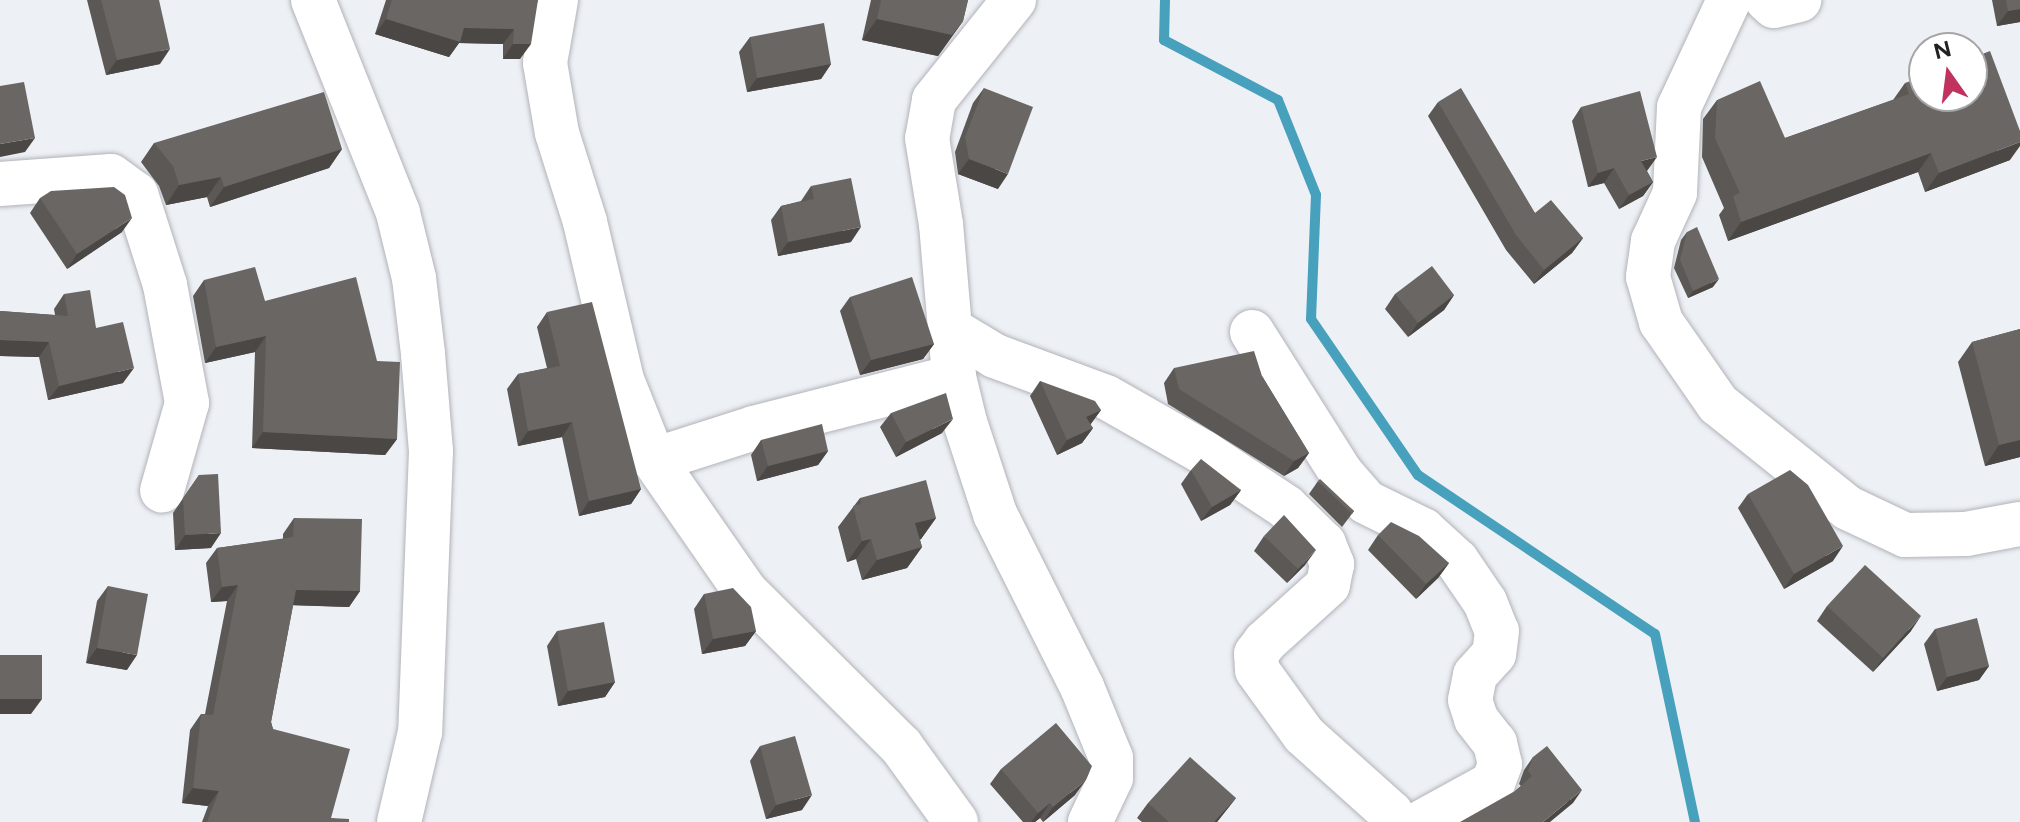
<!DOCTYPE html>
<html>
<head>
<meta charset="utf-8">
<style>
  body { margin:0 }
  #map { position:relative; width:2020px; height:822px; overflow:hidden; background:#edf0f5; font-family:Figtree,sans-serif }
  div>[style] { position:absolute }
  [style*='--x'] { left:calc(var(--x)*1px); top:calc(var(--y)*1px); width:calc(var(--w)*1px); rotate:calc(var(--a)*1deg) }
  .stream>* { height:10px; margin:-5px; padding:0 5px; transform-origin:5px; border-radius:5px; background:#47a0bc }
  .roads { filter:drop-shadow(0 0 2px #b1b3b8) drop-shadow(0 0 2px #b1b3b8) }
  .minor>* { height:44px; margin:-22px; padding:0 22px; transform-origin:22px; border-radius:22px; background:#fff }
  .wall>* { inset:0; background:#5b5855 }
  .shaded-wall>* { inset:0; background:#4a4745 }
  .building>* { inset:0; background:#6a6663 }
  span { translate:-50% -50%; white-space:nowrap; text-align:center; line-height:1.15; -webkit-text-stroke:8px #fff; paint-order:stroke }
  .north { position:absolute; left:1908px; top:32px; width:80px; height:80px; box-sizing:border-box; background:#fff; border:2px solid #a6a6a7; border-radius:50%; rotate:346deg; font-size:22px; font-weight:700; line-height:32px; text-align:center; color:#202123 }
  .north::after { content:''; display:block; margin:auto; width:28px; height:36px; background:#c1335e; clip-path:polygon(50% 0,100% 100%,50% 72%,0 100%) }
</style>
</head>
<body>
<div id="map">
  <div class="stream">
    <div style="--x:1165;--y:0;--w:40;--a:91.4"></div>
    <div style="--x:1164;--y:40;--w:129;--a:27.8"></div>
    <div style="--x:1278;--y:100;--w:102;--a:68.2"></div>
    <div style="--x:1316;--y:195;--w:124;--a:92.3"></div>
    <div style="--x:1311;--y:319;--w:189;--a:55.6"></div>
    <div style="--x:1418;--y:475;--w:285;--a:33.9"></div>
    <div style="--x:1655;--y:634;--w:192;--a:78"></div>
  </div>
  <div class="roads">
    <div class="minor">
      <div style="--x:313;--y:0;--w:229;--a:68.2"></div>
      <div style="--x:398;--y:213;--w:67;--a:76.2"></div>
      <div style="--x:414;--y:278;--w:77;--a:83.2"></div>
      <div style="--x:423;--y:354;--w:97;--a:85.3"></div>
      <div style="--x:431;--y:451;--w:281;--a:92.2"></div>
      <div style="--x:420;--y:732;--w:92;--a:103.1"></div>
      <div style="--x:556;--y:0;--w:64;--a:99.9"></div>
      <div style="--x:545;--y:63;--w:71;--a:80.3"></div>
      <div style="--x:557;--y:133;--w:93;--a:72.5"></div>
      <div style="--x:585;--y:222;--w:162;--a:76.8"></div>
      <div style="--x:622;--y:380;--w:86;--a:68.2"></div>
      <div style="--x:654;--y:460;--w:160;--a:55.2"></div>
      <div style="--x:745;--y:591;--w:220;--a:44.8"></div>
      <div style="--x:901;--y:746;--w:94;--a:54.1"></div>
      <div style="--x:1014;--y:0;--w:128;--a:128.7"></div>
      <div style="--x:934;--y:100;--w:39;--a:100"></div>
      <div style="--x:927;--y:138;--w:87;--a:80.8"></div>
      <div style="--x:941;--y:224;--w:154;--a:85.1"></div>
      <div style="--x:954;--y:377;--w:46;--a:76.3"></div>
      <div style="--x:965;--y:422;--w:97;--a:71.9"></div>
      <div style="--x:995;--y:514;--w:194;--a:63.3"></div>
      <div style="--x:1082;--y:687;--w:77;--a:67.8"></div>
      <div style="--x:1111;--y:758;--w:20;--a:90"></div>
      <div style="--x:1111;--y:778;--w:49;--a:115.5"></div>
      <div style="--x:1729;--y:0;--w:118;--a:115"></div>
      <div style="--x:1679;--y:107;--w:86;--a:92.7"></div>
      <div style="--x:1675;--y:193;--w:53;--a:114.6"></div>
      <div style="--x:1653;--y:241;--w:36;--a:98"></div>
      <div style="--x:1648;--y:277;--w:47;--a:73.9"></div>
      <div style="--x:1661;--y:322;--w:100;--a:55.2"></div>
      <div style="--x:1718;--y:404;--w:166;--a:38.7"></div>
      <div style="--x:1848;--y:508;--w:63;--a:25.3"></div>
      <div style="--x:1905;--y:535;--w:61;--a:-0.9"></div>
      <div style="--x:1966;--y:534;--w:55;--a:-10.5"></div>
      <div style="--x:1767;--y:0;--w:9;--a:41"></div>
      <div style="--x:1774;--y:6;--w:26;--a:-13"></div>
      <div style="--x:0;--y:184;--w:111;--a:-4.1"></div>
      <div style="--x:111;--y:176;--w:31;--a:36"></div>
      <div style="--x:136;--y:194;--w:96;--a:72.3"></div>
      <div style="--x:165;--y:285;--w:120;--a:79.4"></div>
      <div style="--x:187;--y:403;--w:91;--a:105.9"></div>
      <div style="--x:952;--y:330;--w:50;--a:31.2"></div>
      <div style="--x:995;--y:356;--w:118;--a:20.3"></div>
      <div style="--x:1106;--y:397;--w:112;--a:29.6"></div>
      <div style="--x:1203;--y:452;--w:100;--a:33.5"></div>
      <div style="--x:1286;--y:507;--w:53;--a:44.2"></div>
      <div style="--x:1324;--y:544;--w:22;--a:68"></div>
      <div style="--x:1332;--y:564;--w:21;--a:101"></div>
      <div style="--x:1328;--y:585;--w:85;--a:137.9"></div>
      <div style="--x:1265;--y:642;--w:15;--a:127"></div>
      <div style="--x:1256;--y:654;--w:16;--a:86"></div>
      <div style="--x:1257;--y:670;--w:80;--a:54.1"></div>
      <div style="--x:1304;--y:735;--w:117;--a:41.9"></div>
      <div style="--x:1391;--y:813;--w:9;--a:72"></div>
      <div style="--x:1252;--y:332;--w:167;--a:57.7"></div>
      <div style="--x:1341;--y:473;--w:38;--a:49"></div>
      <div style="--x:1366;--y:502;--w:64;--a:26.2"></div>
      <div style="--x:1423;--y:530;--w:46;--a:42.4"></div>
      <div style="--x:1457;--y:561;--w:50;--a:55.7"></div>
      <div style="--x:1485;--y:602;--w:31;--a:68"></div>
      <div style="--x:1497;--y:631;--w:23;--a:97"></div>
      <div style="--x:1494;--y:654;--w:28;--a:132"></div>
      <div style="--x:1475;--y:675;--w:25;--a:101"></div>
      <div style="--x:1470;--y:700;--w:20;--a:72"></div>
      <div style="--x:1476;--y:719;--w:31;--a:52"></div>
      <div style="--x:1495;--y:743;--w:22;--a:77"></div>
      <div style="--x:1500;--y:764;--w:20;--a:110"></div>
      <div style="--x:1493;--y:783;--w:81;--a:151.2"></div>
      <div style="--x:654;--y:460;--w:105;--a:-17.7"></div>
      <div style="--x:754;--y:428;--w:206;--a:-14.3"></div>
    </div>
  </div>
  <div class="wall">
    <div style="clip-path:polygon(87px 0,159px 0,160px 64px,106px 75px)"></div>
    <div style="clip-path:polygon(386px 0,538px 0,520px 59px,503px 59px,503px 44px,459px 43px,449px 57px,375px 34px)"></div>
    <div style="clip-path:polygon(871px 0,968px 0,963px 21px,938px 56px,862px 40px)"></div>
    <div style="clip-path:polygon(1992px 0,2020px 0,2020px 22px,1997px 26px)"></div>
    <div style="clip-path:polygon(750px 37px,831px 64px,821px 79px,747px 92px,739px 52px)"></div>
    <div style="clip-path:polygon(1905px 83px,2010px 160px,1925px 192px,1918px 172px,1728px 241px,1719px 215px,1724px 208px,1702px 157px,1703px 119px,1717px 100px,1785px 138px,1893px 100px)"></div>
    <div style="clip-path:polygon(984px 88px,998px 189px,958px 174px,955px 152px,973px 103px)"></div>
    <div style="clip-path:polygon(1438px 102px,1535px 213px,1583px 238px,1572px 253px,1534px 284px,1506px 250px,1428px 116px)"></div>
    <div style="clip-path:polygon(1581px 107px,1647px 171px,1653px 182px,1643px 196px,1619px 209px,1604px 183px,1588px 187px,1572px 121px)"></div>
    <div style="clip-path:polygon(154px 143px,342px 149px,329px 168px,210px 207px,207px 197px,166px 205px,159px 186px,141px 162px)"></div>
    <div style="clip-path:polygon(811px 186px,851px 242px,778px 256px,771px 220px,781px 206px,801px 201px)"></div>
    <div style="clip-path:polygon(40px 198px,122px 232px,67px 269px,30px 213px)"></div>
    <div style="clip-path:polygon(1687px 232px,1713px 287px,1688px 298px,1674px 268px,1681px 240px)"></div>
    <div style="clip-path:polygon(204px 280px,265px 301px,397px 439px,385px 455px,252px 448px,255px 352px,205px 363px,193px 296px)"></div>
    <div style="clip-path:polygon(64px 294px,96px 328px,123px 383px,48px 400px,39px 357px,0 356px,0 311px,55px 315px,54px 309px)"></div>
    <div style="clip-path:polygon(1395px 294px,1454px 295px,1444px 310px,1408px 337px,1385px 309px)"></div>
    <div style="clip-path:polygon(850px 297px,934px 344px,923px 359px,860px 375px,840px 311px)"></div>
    <div style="clip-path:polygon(547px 312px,641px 489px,631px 504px,579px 516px,562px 437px,518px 446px,507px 389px,518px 374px,547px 368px,537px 327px)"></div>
    <div style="clip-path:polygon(2020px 329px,2020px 457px,1985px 466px,1958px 362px,1972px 342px)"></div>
    <div style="clip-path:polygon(1174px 368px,1262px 376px,1309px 453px,1298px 468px,1284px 476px,1168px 404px,1164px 383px)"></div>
    <div style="clip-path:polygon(1040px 381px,1101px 410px,1090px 425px,1093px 428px,1082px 443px,1057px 455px,1030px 396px)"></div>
    <div style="clip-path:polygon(891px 413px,942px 433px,896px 457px,880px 427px)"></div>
    <div style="clip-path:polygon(761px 440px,828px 451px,818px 465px,757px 481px,751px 455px)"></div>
    <div style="clip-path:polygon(1191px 470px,1241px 490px,1230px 505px,1201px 521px,1181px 484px)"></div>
    <div style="clip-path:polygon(199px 475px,211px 548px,175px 550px,173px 513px)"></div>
    <div style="clip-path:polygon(1318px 481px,1354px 511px,1342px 527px,1309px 494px)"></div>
    <div style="clip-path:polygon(1748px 494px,1833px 561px,1784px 589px,1738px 508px)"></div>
    <div style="clip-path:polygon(860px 498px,936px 518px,921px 539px,920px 540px,922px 547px,907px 568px,862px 580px,856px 559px,847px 562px,838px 527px)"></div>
    <div style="clip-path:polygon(294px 518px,360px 591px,349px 607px,293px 605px,271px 722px,273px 729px,331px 818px,349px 822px,202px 822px,208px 806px,182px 803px,190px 730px,201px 714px,205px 714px,227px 601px,211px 602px,206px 563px,217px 548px,283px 539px,283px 534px)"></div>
    <div style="clip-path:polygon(1378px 535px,1449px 563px,1438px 578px,1416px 599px,1368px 550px)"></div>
    <div style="clip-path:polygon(1264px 536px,1305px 565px,1287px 583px,1254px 551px)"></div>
    <div style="clip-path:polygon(108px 586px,127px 670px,86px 663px,97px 601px)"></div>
    <div style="clip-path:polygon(704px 594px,756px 631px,745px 646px,702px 654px,694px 609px)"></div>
    <div style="clip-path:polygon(1827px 606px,1911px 631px,1873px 672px,1817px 621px)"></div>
    <div style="clip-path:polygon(1935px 629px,1989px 666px,1979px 680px,1937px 691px,1924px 644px)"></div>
    <div style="clip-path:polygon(557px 631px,615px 682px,605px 697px,558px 706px,547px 646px)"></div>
    <div style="clip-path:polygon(760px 746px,802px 810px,766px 819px,750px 761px)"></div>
    <div style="clip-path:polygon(1533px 757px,1573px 803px,1515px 791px,1521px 786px,1519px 784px,1524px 770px)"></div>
    <div style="clip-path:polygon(1001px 769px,1075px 795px,1043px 822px,1040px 818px,1035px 822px,1023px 822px,990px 784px)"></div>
    <div style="clip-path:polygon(1236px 798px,1217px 822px,1142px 822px,1137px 818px,1148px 803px)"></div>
  </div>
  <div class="shaded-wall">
    <div style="clip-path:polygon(2020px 9px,2020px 22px,1997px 26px,2008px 11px)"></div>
    <div style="clip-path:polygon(386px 19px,464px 28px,514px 29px,503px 44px,459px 43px,449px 57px,375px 34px)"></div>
    <div style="clip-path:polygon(877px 19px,963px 21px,938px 56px,862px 40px)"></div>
    <div style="clip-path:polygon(513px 44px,531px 44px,520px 59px,503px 59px)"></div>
    <div style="clip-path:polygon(170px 49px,160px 64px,106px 75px,117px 60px)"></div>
    <div style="clip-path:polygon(831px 64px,821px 79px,747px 92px,757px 78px)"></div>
    <div style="clip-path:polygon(35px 138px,25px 152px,0 157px,0 144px)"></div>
    <div style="clip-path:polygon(2020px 142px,2020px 146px,2010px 160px,1925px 192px,1939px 173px)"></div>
    <div style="clip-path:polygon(342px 149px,329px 168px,210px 207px,224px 187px)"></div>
    <div style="clip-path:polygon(1931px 153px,1918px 172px,1728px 241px,1741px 222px)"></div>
    <div style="clip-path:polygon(1657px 157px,1647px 171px,1631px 175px,1641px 161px)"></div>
    <div style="clip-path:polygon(969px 159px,1008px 174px,998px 189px,958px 174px)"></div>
    <div style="clip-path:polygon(1614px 168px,1604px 183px,1588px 187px,1598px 173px)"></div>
    <div style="clip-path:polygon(221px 177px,207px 197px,166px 205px,179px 185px)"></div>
    <div style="clip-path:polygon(1653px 182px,1643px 196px,1619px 209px,1629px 195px)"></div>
    <div style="clip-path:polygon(132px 218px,122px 232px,67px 269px,77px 254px)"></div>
    <div style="clip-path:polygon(861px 227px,851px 242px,778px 256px,788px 242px)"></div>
    <div style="clip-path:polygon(1583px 238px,1572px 253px,1534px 284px,1544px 270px)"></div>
    <div style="clip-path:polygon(1719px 279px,1713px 287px,1688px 298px,1693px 291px)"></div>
    <div style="clip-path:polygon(1454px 295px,1444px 310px,1408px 337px,1418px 323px)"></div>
    <div style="clip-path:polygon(266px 336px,255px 352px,205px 363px,216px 347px)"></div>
    <div style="clip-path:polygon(0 340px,49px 342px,39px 357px,0 356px)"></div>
    <div style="clip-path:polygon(934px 344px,923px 359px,860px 375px,871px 360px)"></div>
    <div style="clip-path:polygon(134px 368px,123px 383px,48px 400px,59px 386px)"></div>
    <div style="clip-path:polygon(1101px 410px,1090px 425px,1086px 417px)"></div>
    <div style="clip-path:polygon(953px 419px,942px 433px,896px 457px,906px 442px)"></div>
    <div style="clip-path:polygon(572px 422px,562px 437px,518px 446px,528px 431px)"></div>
    <div style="clip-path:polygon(1093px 428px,1082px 443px,1057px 455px,1067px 440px)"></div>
    <div style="clip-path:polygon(263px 432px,397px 439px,385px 455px,252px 448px)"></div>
    <div style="clip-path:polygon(2020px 440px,2020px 457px,1985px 466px,1999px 445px)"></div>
    <div style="clip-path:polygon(828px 451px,818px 465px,757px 481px,768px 466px)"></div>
    <div style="clip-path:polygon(1309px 453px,1298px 468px,1284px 476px,1294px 461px)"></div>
    <div style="clip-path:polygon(641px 489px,631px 504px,579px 516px,589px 501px)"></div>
    <div style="clip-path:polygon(1241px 490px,1230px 505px,1201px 521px,1212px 507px)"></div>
    <div style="clip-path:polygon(936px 518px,921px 539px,900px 544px,915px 523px)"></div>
    <div style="clip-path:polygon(221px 533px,211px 548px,175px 550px,185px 535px)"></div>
    <div style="clip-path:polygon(871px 539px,856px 559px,847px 562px,862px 541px)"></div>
    <div style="clip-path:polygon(1843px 546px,1833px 561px,1784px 589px,1794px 574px)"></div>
    <div style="clip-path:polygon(922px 547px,907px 568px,862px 580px,877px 560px)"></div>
    <div style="clip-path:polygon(1316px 550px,1305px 565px,1287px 583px,1298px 569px)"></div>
    <div style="clip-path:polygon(1449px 563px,1438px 578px,1416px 599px,1426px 584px)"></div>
    <div style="clip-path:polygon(238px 585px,227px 601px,211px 602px,222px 587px)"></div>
    <div style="clip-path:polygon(296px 590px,360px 591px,349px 607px,285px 605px)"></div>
    <div style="clip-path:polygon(1921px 616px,1911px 631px,1873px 672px,1883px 658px)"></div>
    <div style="clip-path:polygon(756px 631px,745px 646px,702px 654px,713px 639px)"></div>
    <div style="clip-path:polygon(97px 648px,137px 655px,127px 670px,86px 663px)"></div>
    <div style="clip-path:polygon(1989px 666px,1979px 680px,1937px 691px,1947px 677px)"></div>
    <div style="clip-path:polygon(615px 682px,605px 697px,558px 706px,568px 691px)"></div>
    <div style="clip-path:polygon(0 699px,42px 699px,31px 714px,0 714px)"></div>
    <div style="clip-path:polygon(1086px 780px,1075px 795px,1043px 822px,1053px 807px)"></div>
    <div style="clip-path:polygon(193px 788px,219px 791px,208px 806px,182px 803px)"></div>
    <div style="clip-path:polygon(1582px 790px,1573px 803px,1550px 822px,1543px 822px)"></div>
    <div style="clip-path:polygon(812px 795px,802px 810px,766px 819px,776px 805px)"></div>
    <div style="clip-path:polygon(1236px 798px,1217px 822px,1214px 822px)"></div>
    <div style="clip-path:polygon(1050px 803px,1040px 818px,1035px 822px,1031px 822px,1038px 813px)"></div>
  </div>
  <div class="building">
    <div style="clip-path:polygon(101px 0,159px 0,170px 49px,117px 60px)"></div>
    <div style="clip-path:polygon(392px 0,538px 0,531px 44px,513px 44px,514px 29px,464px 28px,460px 42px,386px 19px)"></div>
    <div style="clip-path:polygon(881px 0,968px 0,963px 21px,952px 35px,877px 19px)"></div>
    <div style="clip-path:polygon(2006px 0,2020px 0,2020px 9px,2008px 11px)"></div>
    <div style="clip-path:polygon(824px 23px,831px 64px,757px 78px,750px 37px)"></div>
    <div style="clip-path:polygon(1990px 51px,2020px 131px,2020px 142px,1939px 173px,1931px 153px,1741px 222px,1733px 196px,1740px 193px,1715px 138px,1717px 100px,1760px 81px,1785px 138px,1909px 94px,1905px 83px,1924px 76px,1924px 96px,1972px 96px,1972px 58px)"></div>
    <div style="clip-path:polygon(24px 82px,35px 138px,0 144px,0 86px)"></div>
    <div style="clip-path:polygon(984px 88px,1033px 107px,1008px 174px,969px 159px,965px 137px)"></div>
    <div style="clip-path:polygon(1461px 88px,1535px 213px,1551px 200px,1583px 238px,1544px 270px,1516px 235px,1438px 102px)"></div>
    <div style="clip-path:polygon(1640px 91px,1657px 157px,1641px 161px,1653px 182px,1629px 195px,1614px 168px,1598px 173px,1581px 107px)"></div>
    <div style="clip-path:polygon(324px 92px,342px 149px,224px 187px,221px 177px,179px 185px,173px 166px,154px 143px)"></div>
    <div style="clip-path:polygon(851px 178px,861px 227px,788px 242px,781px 206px,814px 199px,811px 186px)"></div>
    <div style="clip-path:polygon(114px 187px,125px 195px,132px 218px,77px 254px,40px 198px,51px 191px)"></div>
    <div style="clip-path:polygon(1697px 227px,1719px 279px,1693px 291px,1680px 260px,1687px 232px)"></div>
    <div style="clip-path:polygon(1432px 266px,1454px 295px,1418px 323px,1395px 294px)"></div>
    <div style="clip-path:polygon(255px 267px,265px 301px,356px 277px,377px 361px,400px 362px,397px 439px,263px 432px,266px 336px,216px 347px,204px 280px)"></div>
    <div style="clip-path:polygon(912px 277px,934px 344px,871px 360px,850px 297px)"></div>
    <div style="clip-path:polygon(90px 290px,96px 328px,123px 322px,134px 368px,59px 386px,49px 342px,0 340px,0 311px,68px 316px,64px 294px)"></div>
    <div style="clip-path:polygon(592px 302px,641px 489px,589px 501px,572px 422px,528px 431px,518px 374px,560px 366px,547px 312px)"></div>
    <div style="clip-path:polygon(2020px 329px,2020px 440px,1999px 445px,1972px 342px)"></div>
    <div style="clip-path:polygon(1254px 351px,1262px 376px,1309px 453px,1294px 461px,1179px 389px,1174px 368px)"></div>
    <div style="clip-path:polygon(1040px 381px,1095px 401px,1101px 410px,1086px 417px,1093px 428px,1067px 440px)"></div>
    <div style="clip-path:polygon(946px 393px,953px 419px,906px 442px,891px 413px)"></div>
    <div style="clip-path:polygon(822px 424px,828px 451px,768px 466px,761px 440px)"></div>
    <div style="clip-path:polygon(1201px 459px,1241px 490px,1212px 507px,1191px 470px)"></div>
    <div style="clip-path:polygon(1790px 470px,1808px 485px,1843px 546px,1794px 574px,1748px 494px)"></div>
    <div style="clip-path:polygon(218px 474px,221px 533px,185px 535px,183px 498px,199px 475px)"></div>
    <div style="clip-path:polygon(1320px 479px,1354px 511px,1352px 514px,1318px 481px)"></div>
    <div style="clip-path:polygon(926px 480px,936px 518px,915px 523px,922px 547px,877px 560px,871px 539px,862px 541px,853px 506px,861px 504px,860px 498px)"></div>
    <div style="clip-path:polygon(1284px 515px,1316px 550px,1298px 569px,1264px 536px)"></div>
    <div style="clip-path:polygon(294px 518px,362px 519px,360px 591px,296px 590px,271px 722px,273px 729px,350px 749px,331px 818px,349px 819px,349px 822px,207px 822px,219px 791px,193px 788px,201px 714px,213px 715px,238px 585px,222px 587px,217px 548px,293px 537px)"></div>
    <div style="clip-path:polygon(1391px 522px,1419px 536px,1449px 563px,1426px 584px,1378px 535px)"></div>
    <div style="clip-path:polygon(1865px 565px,1921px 616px,1883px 658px,1827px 606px)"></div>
    <div style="clip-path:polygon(108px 586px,148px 594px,137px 655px,97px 648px)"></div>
    <div style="clip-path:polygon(733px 588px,751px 607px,756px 631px,713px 639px,704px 594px)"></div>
    <div style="clip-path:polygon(1977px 618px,1989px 666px,1947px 677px,1935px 629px)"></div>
    <div style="clip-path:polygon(604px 622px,615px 682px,568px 691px,557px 631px)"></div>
    <div style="clip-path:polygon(0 655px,42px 655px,42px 699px,0 699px)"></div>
    <div style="clip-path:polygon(1056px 723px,1092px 766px,1086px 780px,1053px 807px,1050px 803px,1038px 813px,1001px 769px)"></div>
    <div style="clip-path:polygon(795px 736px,812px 795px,776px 805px,760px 746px)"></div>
    <div style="clip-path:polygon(1547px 746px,1582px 790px,1543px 822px,1460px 822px,1515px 791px,1532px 776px,1528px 771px,1533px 757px)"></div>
    <div style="clip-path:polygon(1190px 757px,1236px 798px,1214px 822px,1169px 822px,1148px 803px)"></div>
  </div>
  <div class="north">N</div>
</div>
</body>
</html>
